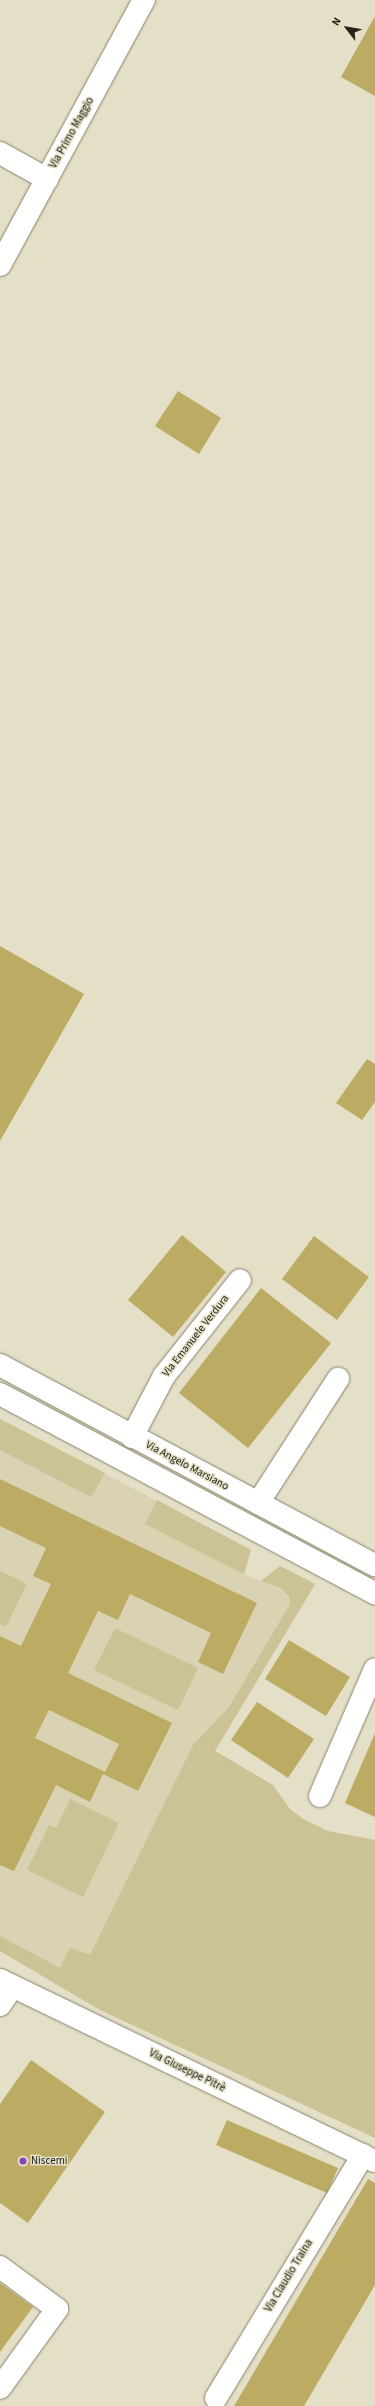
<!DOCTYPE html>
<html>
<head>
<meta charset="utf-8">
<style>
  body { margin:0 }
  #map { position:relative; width:375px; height:2406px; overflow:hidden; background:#e4dfc7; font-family:"Source Sans 3",sans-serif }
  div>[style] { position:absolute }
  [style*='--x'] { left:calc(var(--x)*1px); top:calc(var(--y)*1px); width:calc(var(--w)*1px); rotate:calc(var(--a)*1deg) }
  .built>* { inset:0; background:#d9d2b3 }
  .green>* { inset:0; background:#cbc295 }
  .building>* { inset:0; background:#bcac63 }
  .roads { filter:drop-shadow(0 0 1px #88836d) drop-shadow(0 0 1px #88836d) }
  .minor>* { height:22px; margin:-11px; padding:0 11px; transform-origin:11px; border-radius:11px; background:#fff }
  .dots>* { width:11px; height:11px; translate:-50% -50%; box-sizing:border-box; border:2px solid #e4dfc7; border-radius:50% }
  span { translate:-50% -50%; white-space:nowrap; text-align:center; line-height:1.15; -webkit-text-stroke:3px #e4dfc7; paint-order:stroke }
  .street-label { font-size:11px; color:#25231a }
  .poi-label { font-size:11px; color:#25231a }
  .left { translate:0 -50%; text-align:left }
  .north { position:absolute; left:327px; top:8px; width:40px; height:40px; -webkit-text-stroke:3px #e4dfc7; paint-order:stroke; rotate:301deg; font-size:11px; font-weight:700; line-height:16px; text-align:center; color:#25231a }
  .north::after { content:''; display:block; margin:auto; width:14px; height:18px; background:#25231a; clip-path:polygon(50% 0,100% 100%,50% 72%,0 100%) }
</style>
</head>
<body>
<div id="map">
  <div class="built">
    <div style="clip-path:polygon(0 1419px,251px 1550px,244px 1574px,261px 1581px,280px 1566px,315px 1584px,215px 1751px,235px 1762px,100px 2010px,0 1951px)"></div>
  </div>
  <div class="green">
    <div style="clip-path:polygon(0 1419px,105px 1473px,91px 1497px,0 1450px)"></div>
    <div style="clip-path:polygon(157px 1500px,251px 1550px,244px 1574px,145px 1524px)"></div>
    <div style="clip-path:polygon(280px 1566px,315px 1584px,215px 1751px,273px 1785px,290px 1809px,303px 1819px,328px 1831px,375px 1840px,375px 2138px,100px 2010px,0 1951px,0 1936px,60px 1968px,70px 1948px,90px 1955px,193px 1745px,229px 1707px,290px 1604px,289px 1596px,280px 1588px,261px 1581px)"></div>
    <div style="clip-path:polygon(0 1571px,27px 1584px,6px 1627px,0 1624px)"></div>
    <div style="clip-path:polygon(115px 1628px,198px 1668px,178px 1710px,94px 1670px)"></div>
    <div style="clip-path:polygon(70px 1799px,119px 1823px,83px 1897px,27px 1870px,49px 1825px,56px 1828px)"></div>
  </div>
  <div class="building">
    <div style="clip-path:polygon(375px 16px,375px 96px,341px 77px)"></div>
    <div style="clip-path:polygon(178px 391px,221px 418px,199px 454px,155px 426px)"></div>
    <div style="clip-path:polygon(0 946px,84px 994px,0 1141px)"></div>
    <div style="clip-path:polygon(367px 1059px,375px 1064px,375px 1102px,362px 1120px,336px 1103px)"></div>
    <div style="clip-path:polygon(182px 1235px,226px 1272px,173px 1337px,128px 1300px)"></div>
    <div style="clip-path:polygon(314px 1236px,369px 1277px,337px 1320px,282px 1279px)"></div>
    <div style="clip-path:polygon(261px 1288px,331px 1343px,248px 1448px,179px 1393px)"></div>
    <div style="clip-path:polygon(evenodd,0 1479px,257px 1603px,223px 1674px,198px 1662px,211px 1633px,130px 1594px,118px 1620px,98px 1611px,68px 1673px,172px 1723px,138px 1791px,103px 1774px,90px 1802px,56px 1785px,14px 1871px,0 1865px,0 1636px,21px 1646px,51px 1584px,33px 1576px,46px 1548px,0 1526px,0 1479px,49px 1710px,119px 1744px,105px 1772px,35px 1738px,49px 1710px)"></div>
    <div style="clip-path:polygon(289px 1640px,350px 1677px,326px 1716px,265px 1679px)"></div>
    <div style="clip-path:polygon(257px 1702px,314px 1739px,288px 1778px,231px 1740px)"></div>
    <div style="clip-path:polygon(375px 1733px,375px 1817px,345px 1803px)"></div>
    <div style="clip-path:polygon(31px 2060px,105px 2112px,28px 2223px,0 2203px,0 2104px)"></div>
    <div style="clip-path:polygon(227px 2120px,338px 2168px,327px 2193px,216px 2145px)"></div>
    <div style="clip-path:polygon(368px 2179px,375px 2183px,375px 2285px,304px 2406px,234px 2406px)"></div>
    <div style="clip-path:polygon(0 2283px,33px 2307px,0 2352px)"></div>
  </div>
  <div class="roads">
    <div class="minor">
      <div style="--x:0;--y:153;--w:54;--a:29"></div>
      <div style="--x:0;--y:265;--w:302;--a:-61.5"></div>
      <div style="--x:0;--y:1365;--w:425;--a:28.1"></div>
      <div style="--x:0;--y:1394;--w:425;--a:28"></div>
      <div style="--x:132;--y:1437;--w:69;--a:-62.3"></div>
      <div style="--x:164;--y:1376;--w:122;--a:-51.6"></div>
      <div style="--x:258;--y:1503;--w:148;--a:-57.2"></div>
      <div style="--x:320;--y:1796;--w:138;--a:-66.6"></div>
      <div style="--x:0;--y:1980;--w:416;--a:25.8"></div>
      <div style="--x:0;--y:2005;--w:22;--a:-56"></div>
      <div style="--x:0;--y:2267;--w:71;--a:36.4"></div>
      <div style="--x:57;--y:2309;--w:97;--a:125.8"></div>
      <div style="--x:216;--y:2398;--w:284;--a:-58.8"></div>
    </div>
  </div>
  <div class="dots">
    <div style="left:23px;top:2161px;background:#8845ba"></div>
  </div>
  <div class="street-label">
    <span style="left:72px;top:133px;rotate:-61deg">Via Primo Maggio</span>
    <span style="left:196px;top:1336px;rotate:-52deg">Via Emanuele Verdura</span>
    <span style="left:187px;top:1466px;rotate:28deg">Via Angelo Marsiano</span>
    <span style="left:187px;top:2071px;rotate:26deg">Via Giuseppe Pitrè</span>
    <span style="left:289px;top:2276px;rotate:-59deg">Via Claudio Traina</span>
  </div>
  <div class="poi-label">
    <span class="left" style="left:31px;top:2161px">Niscemi</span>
  </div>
  <div class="north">N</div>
</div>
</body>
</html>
